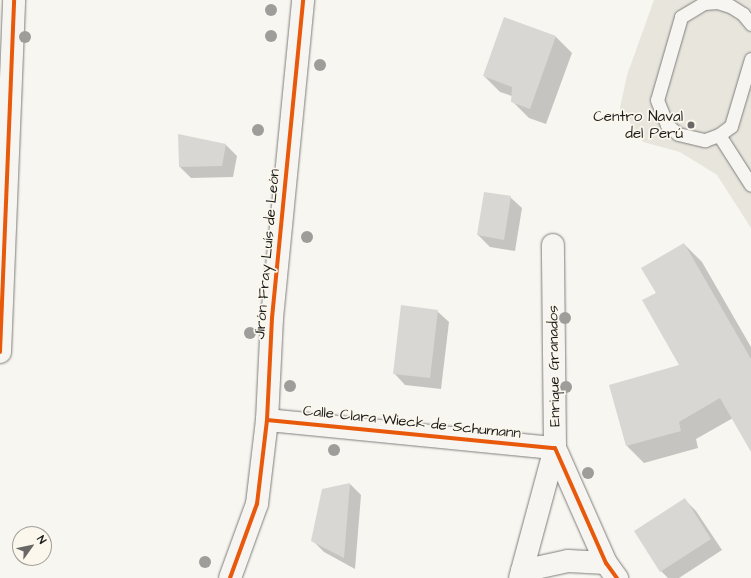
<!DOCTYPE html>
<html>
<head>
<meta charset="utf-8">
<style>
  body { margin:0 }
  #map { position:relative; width:751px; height:578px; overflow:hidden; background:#f8f6f0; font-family:"Architects Daughter",sans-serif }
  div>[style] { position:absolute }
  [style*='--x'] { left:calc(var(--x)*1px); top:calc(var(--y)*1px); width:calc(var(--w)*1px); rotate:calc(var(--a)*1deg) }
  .green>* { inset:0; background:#e8e5dd }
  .shadow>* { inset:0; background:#0003 }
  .building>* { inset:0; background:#d9d7d3 }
  .roads { filter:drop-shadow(0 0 1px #7f7e7b) drop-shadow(0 0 1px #7f7e7b) }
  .service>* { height:13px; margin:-6.5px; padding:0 6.5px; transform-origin:6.5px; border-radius:6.5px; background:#f6f5f1 }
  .minor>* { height:22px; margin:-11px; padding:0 11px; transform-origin:11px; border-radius:11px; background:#f6f5f1 }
  .tertiary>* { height:22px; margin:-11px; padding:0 11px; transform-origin:11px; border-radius:11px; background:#f6f5f1 }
  .cycleway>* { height:4px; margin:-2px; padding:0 2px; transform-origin:2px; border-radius:2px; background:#e8590c }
  .trees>* { width:12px; height:12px; margin:-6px; border-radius:50%; background:#9e9d99 }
  .dots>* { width:11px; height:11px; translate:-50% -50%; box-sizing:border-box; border:2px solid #fbf7ec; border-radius:50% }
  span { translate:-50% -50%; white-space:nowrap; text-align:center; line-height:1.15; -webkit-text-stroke:3.5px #fbf7ec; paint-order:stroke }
  .poi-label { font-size:15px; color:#1c1c1c }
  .right { translate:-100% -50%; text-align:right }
  .street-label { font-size:15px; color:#1c1c1c }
  .north { position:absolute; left:12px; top:526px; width:40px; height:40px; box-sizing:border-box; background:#fbf7ec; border:1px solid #a29f99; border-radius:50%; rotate:57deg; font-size:11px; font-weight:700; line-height:16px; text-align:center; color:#1c1c1c }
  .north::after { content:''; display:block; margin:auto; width:14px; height:18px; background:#696866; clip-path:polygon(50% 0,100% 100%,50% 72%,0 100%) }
</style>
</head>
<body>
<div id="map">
  <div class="green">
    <div style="clip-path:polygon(654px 0,751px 0,751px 228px,717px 175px,680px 152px,643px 142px,620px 108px,627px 75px)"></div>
  </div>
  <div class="shadow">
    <div style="clip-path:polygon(505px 18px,556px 37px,572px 53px,546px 124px,529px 118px,512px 101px,512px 96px,500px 92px,484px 76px)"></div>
    <div style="clip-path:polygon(179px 135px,226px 145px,237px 156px,233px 177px,191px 178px,180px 167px)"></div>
    <div style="clip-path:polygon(510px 197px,522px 208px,515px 251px,490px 247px,478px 235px)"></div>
    <div style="clip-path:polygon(684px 244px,702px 262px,751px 347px,751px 447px,733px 418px,696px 439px,698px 448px,644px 463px,627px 446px,681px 366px,657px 293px)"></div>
    <div style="clip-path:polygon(437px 311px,449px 322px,441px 389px,405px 385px,394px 373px)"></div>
    <div style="clip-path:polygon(350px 484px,361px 495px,355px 569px,324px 552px,312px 540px)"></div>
    <div style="clip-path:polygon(684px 499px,696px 511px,722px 550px,679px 578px,668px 578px,661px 571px)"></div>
  </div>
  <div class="building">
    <div style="clip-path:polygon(504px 17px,556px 36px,530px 109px,511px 102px,512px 87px,483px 76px)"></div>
    <div style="clip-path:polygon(178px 134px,226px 144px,222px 166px,179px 167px)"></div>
    <div style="clip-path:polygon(484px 192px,511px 196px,504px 240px,477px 235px)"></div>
    <div style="clip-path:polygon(684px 243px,751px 359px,751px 452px,720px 398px,679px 422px,681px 431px,626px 446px,609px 385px,679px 365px,642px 300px,656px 293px,641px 268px)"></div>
    <div style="clip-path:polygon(401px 305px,438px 310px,430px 378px,393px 374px)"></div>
    <div style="clip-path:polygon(350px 483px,344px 558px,311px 541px,322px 489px)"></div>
    <div style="clip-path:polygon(685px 498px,711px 539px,660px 572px,634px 531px)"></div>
  </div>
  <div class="roads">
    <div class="service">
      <div style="--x:751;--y:24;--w:13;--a:-129"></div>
      <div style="--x:743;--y:14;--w:15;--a:-148"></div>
      <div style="--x:730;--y:6;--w:13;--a:-162"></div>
      <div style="--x:718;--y:2;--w:14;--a:176"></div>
      <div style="--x:704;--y:3;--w:27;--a:149"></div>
      <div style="--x:681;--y:17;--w:86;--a:106.1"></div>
      <div style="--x:657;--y:100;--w:27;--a:68"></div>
      <div style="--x:667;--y:125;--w:14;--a:39"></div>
      <div style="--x:678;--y:134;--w:28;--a:13"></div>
      <div style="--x:705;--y:140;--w:15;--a:-20"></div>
      <div style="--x:719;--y:135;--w:15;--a:-37"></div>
      <div style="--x:731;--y:126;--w:70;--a:-73.4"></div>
      <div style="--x:719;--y:135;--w:59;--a:57.4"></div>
    </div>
    <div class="minor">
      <div style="--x:0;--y:352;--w:352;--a:-87.7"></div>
      <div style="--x:267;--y:420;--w:289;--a:5.6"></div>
      <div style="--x:555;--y:448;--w:126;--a:66.1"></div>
      <div style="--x:606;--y:563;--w:19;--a:54"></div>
      <div style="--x:522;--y:571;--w:47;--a:-12.3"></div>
      <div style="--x:568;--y:561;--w:38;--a:3"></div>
      <div style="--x:520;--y:578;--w:135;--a:-74.9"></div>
      <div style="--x:555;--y:448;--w:203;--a:-90.6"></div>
    </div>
    <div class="tertiary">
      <div style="--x:230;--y:578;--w:79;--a:-70"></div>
      <div style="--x:257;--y:504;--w:85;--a:-83.2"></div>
      <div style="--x:267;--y:420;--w:102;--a:-87.2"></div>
      <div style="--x:272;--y:318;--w:320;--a:-84.4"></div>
    </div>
  </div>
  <div class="cycleway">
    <div style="--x:0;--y:352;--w:352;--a:-87.7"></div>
    <div style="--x:267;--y:420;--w:289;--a:5.6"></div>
    <div style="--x:555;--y:448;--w:126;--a:66.1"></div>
    <div style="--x:606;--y:563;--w:19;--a:54"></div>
    <div style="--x:230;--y:578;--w:79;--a:-70"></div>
    <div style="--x:257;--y:504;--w:85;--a:-83.2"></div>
    <div style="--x:267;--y:420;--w:102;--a:-87.2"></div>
    <div style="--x:272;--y:318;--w:320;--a:-84.4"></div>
  </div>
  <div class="trees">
    <div style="left:271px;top:10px"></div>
    <div style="left:271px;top:36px"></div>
    <div style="left:25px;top:37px"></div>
    <div style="left:320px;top:65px"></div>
    <div style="left:258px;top:130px"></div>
    <div style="left:307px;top:237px"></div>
    <div style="left:565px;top:318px"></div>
    <div style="left:250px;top:333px"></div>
    <div style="left:290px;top:386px"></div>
    <div style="left:566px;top:387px"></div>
    <div style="left:334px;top:450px"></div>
    <div style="left:588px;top:473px"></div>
    <div style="left:205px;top:562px"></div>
  </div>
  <div class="dots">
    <div style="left:691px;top:125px;background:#696866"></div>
  </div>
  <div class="poi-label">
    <span class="right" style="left:683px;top:125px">Centro Naval<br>del Perú</span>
  </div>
  <div class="street-label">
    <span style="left:267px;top:254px;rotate:-85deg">Jirón Fray Luís de León</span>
    <span style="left:554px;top:366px;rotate:-91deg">Enrique Granados</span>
    <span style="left:412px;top:422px;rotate:6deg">Calle Clara Wieck de Schumann</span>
  </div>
  <div class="north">N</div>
</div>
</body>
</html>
